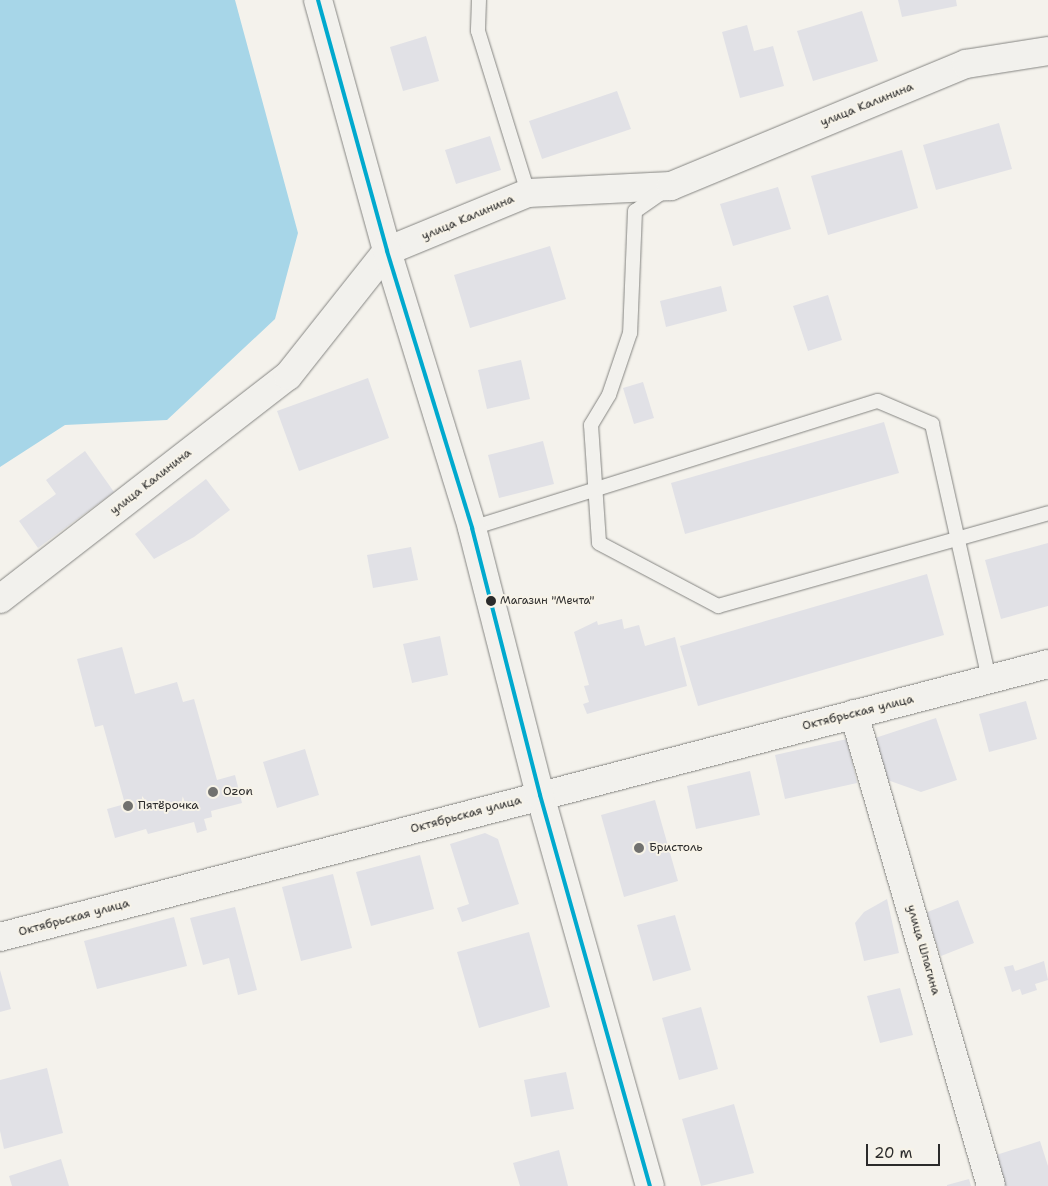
<!DOCTYPE html>
<html>
<head>
<meta charset="utf-8">
<style>
  body { margin:0 }
  #map { position:relative; width:1048px; height:1186px; overflow:hidden; background:#f4f2ec; font-family:"Shantell Sans",sans-serif }
  div>[style] { position:absolute }
  [style*='--x'] { left:calc(var(--x)*1px); top:calc(var(--y)*1px); width:calc(var(--w)*1px); rotate:calc(var(--a)*1deg) }
  .water>* { inset:0; background:#a7d6e8 }
  .building>* { inset:0; background:#e1e1e6 }
  .roads { filter:drop-shadow(0 0 1px #858582) drop-shadow(0 0 1px #858582) }
  .service>* { height:14px; margin:-7px; padding:0 7px; transform-origin:7px; border-radius:7px; background:#f2f1ed }
  .minor>* { height:28px; margin:-14px; padding:0 14px; transform-origin:14px; border-radius:14px; background:#f2f1ed }
  .tertiary>* { height:28px; margin:-14px; padding:0 14px; transform-origin:14px; border-radius:14px; background:#f2f1ed }
  .secondary>* { height:28px; margin:-14px; padding:0 14px; transform-origin:14px; border-radius:14px; background:#f2f1ed }
  .bus-1>* { height:4px; margin:-2px; padding:0 2px; transform-origin:2px; border-radius:2px; background:#00a9ce }
  .dots>* { width:14px; height:14px; translate:-50% -50%; box-sizing:border-box; border:2px solid #f7f3e8; border-radius:50% }
  span { translate:-50% -50%; white-space:nowrap; text-align:center; line-height:1.15; -webkit-text-stroke:4px #f7f3e8; paint-order:stroke }
  .bus-label { font-size:11px; color:#2b2b2b }
  .left { translate:0 -50%; text-align:left }
  .street-label { font-size:12px; color:#2b2b2b }
  .poi-label { font-size:12px; color:#2b2b2b }
  .scale { position:absolute; left:866px; top:1144px; width:74px; height:22px; box-sizing:border-box; border:2px solid #2b2b2b; border-top:0; padding-left:6px; font-size:15px; line-height:18px; white-space:nowrap; color:#2b2b2b; -webkit-text-stroke:4px #f7f3e8; paint-order:stroke }
</style>
</head>
<body>
<div id="map">
  <div class="water">
    <div style="clip-path:polygon(0 0,235px 0,298px 233px,275px 319px,167px 420px,65px 425px,0 467px)"></div>
  </div>
  <div class="building">
    <div style="clip-path:polygon(898px 0,956px 0,957px 6px,902px 17px)"></div>
    <div style="clip-path:polygon(862px 11px,878px 61px,813px 81px,797px 31px)"></div>
    <div style="clip-path:polygon(747px 25px,754px 51px,773px 46px,784px 86px,740px 98px,722px 32px)"></div>
    <div style="clip-path:polygon(426px 36px,439px 81px,403px 91px,390px 47px)"></div>
    <div style="clip-path:polygon(617px 91px,631px 129px,542px 159px,529px 121px)"></div>
    <div style="clip-path:polygon(999px 123px,1012px 169px,936px 190px,923px 145px)"></div>
    <div style="clip-path:polygon(490px 136px,501px 170px,456px 184px,445px 150px)"></div>
    <div style="clip-path:polygon(902px 150px,918px 208px,828px 235px,811px 176px)"></div>
    <div style="clip-path:polygon(778px 187px,791px 229px,733px 246px,720px 204px)"></div>
    <div style="clip-path:polygon(550px 246px,566px 299px,470px 328px,454px 275px)"></div>
    <div style="clip-path:polygon(721px 286px,727px 311px,666px 327px,660px 301px)"></div>
    <div style="clip-path:polygon(828px 295px,842px 340px,808px 351px,793px 306px)"></div>
    <div style="clip-path:polygon(521px 360px,530px 399px,487px 409px,478px 370px)"></div>
    <div style="clip-path:polygon(368px 378px,389px 438px,299px 471px,277px 411px)"></div>
    <div style="clip-path:polygon(643px 382px,654px 418px,634px 424px,623px 388px)"></div>
    <div style="clip-path:polygon(884px 422px,899px 473px,685px 534px,671px 483px)"></div>
    <div style="clip-path:polygon(543px 441px,554px 484px,499px 498px,488px 455px)"></div>
    <div style="clip-path:polygon(85px 451px,114px 492px,38px 548px,19px 521px,56px 494px,46px 480px)"></div>
    <div style="clip-path:polygon(206px 479px,230px 510px,194px 537px,154px 559px,135px 534px)"></div>
    <div style="clip-path:polygon(1048px 543px,1048px 606px,1001px 619px,985px 560px)"></div>
    <div style="clip-path:polygon(411px 547px,418px 580px,373px 588px,367px 555px)"></div>
    <div style="clip-path:polygon(927px 574px,944px 635px,698px 706px,680px 646px)"></div>
    <div style="clip-path:polygon(622px 619px,624px 629px,639px 625px,645px 646px,675px 637px,687px 686px,587px 714px,583px 704px,589px 702px,584px 686px,589px 685px,574px 632px,597px 621px,598px 625px)"></div>
    <div style="clip-path:polygon(440px 636px,448px 675px,412px 683px,403px 644px)"></div>
    <div style="clip-path:polygon(122px 647px,135px 694px,177px 682px,183px 702px,194px 699px,217px 780px,235px 775px,242px 803px,211px 811px,212px 817px,204px 819px,207px 830px,197px 833px,194px 822px,148px 834px,146px 829px,115px 838px,107px 809px,125px 804px,103px 725px,95px 727px,77px 659px)"></div>
    <div style="clip-path:polygon(1026px 701px,1037px 739px,989px 752px,979px 714px)"></div>
    <div style="clip-path:polygon(936px 718px,957px 780px,921px 792px,882px 778px,869px 740px)"></div>
    <div style="clip-path:polygon(847px 739px,857px 783px,785px 799px,775px 755px)"></div>
    <div style="clip-path:polygon(305px 749px,319px 795px,277px 808px,263px 762px)"></div>
    <div style="clip-path:polygon(750px 771px,760px 815px,696px 829px,687px 786px)"></div>
    <div style="clip-path:polygon(655px 800px,678px 881px,624px 897px,601px 815px)"></div>
    <div style="clip-path:polygon(485px 833px,498px 839px,519px 904px,462px 922px,457px 908px,469px 904px,450px 844px)"></div>
    <div style="clip-path:polygon(420px 855px,434px 909px,371px 926px,356px 872px)"></div>
    <div style="clip-path:polygon(333px 874px,352px 948px,301px 961px,282px 887px)"></div>
    <div style="clip-path:polygon(887px 899px,899px 953px,864px 961px,855px 923px,864px 912px)"></div>
    <div style="clip-path:polygon(958px 900px,974px 943px,941px 956px,925px 913px)"></div>
    <div style="clip-path:polygon(235px 907px,257px 990px,238px 995px,229px 958px,203px 965px,190px 918px)"></div>
    <div style="clip-path:polygon(675px 915px,691px 970px,653px 981px,637px 925px)"></div>
    <div style="clip-path:polygon(174px 917px,187px 966px,97px 989px,84px 941px)"></div>
    <div style="clip-path:polygon(529px 932px,550px 1007px,479px 1028px,457px 952px)"></div>
    <div style="clip-path:polygon(1044px 961px,1048px 980px,1035px 984px,1037px 990px,1022px 995px,1020px 989px,1012px 992px,1004px 967px,1013px 965px,1015px 971px)"></div>
    <div style="clip-path:polygon(0 970px,11px 1009px,0 1012px)"></div>
    <div style="clip-path:polygon(900px 988px,913px 1035px,880px 1043px,867px 996px)"></div>
    <div style="clip-path:polygon(701px 1007px,718px 1069px,679px 1080px,662px 1018px)"></div>
    <div style="clip-path:polygon(47px 1068px,63px 1133px,4px 1149px,0 1131px,0 1080px)"></div>
    <div style="clip-path:polygon(566px 1072px,574px 1109px,531px 1117px,524px 1080px)"></div>
    <div style="clip-path:polygon(734px 1104px,754px 1173px,701px 1186px,682px 1119px)"></div>
    <div style="clip-path:polygon(1040px 1141px,1048px 1166px,1048px 1186px,1002px 1186px,993px 1156px)"></div>
    <div style="clip-path:polygon(559px 1150px,568px 1186px,520px 1186px,513px 1163px)"></div>
    <div style="clip-path:polygon(61px 1159px,69px 1186px,12px 1186px,9px 1176px)"></div>
    <div style="clip-path:polygon(969px 1179px,971px 1186px,947px 1186px,947px 1185px)"></div>
  </div>
  <div class="roads">
    <div class="service">
      <div style="--x:479;--y:0;--w:31;--a:92"></div>
      <div style="--x:478;--y:31;--w:170;--a:72.8"></div>
      <div style="--x:664;--y:191;--w:35;--a:145"></div>
      <div style="--x:635;--y:211;--w:122;--a:92.3"></div>
      <div style="--x:630;--y:333;--w:65;--a:108.7"></div>
      <div style="--x:609;--y:395;--w:35;--a:121"></div>
      <div style="--x:591;--y:425;--w:118;--a:86.1"></div>
      <div style="--x:599;--y:543;--w:135;--a:27.9"></div>
      <div style="--x:718;--y:606;--w:343;--a:-15.7"></div>
      <div style="--x:472;--y:528;--w:425;--a:-17.4"></div>
      <div style="--x:878;--y:401;--w:59;--a:23.1"></div>
      <div style="--x:932;--y:424;--w:262;--a:77.4"></div>
    </div>
    <div class="minor">
      <div style="--x:0;--y:599;--w:364;--a:-37.8"></div>
      <div style="--x:288;--y:376;--w:159;--a:-51.6"></div>
      <div style="--x:387;--y:251;--w:152;--a:-22.4"></div>
      <div style="--x:528;--y:193;--w:143;--a:-2.8"></div>
      <div style="--x:671;--y:186;--w:319;--a:-22.5"></div>
      <div style="--x:966;--y:64;--w:83;--a:-9"></div>
      <div style="--x:854;--y:714;--w:491;--a:73.8"></div>
    </div>
    <div class="tertiary">
      <div style="--x:540;--y:795;--w:406;--a:74.3"></div>
      <div style="--x:0;--y:937;--w:1083;--a:-14.6"></div>
    </div>
    <div class="secondary">
      <div style="--x:318;--y:0;--w:260;--a:74.6"></div>
      <div style="--x:387;--y:251;--w:290;--a:72.9"></div>
      <div style="--x:472;--y:528;--w:276;--a:75.7"></div>
    </div>
  </div>
  <div class="bus-1">
    <div style="--x:318;--y:0;--w:260;--a:74.6"></div>
    <div style="--x:387;--y:251;--w:290;--a:72.9"></div>
    <div style="--x:472;--y:528;--w:276;--a:75.7"></div>
    <div style="--x:540;--y:795;--w:406;--a:74.3"></div>
  </div>
  <div class="dots">
    <div style="left:491px;top:601px;background:#2b2b2b"></div>
    <div style="left:213px;top:792px;background:#71716f"></div>
    <div style="left:128px;top:806px;background:#71716f"></div>
    <div style="left:639px;top:848px;background:#71716f"></div>
  </div>
  <div class="bus-label">
    <span class="left" style="left:500px;top:601px">Магазин "Мечта"</span>
  </div>
  <div class="street-label">
    <span style="left:867px;top:105px;rotate:-22deg">улица Калинина</span>
    <span style="left:468px;top:218px;rotate:-23deg">улица Калинина</span>
    <span style="left:151px;top:482px;rotate:-38deg">улица Калинина</span>
    <span style="left:858px;top:713px;rotate:-14deg">Октябрьская улица</span>
    <span style="left:466px;top:815px;rotate:-15deg">Октябрьская улица</span>
    <span style="left:74px;top:918px;rotate:-15deg">Октябрьская улица</span>
    <span style="left:923px;top:950px;rotate:74deg">улица Шпагина</span>
  </div>
  <div class="poi-label">
    <span class="left" style="left:223px;top:792px">Ozon</span>
    <span class="left" style="left:138px;top:806px">Пятёрочка</span>
    <span class="left" style="left:649px;top:848px">Бристоль</span>
  </div>
  <div class="scale">20 m</div>
</div>
</body>
</html>
